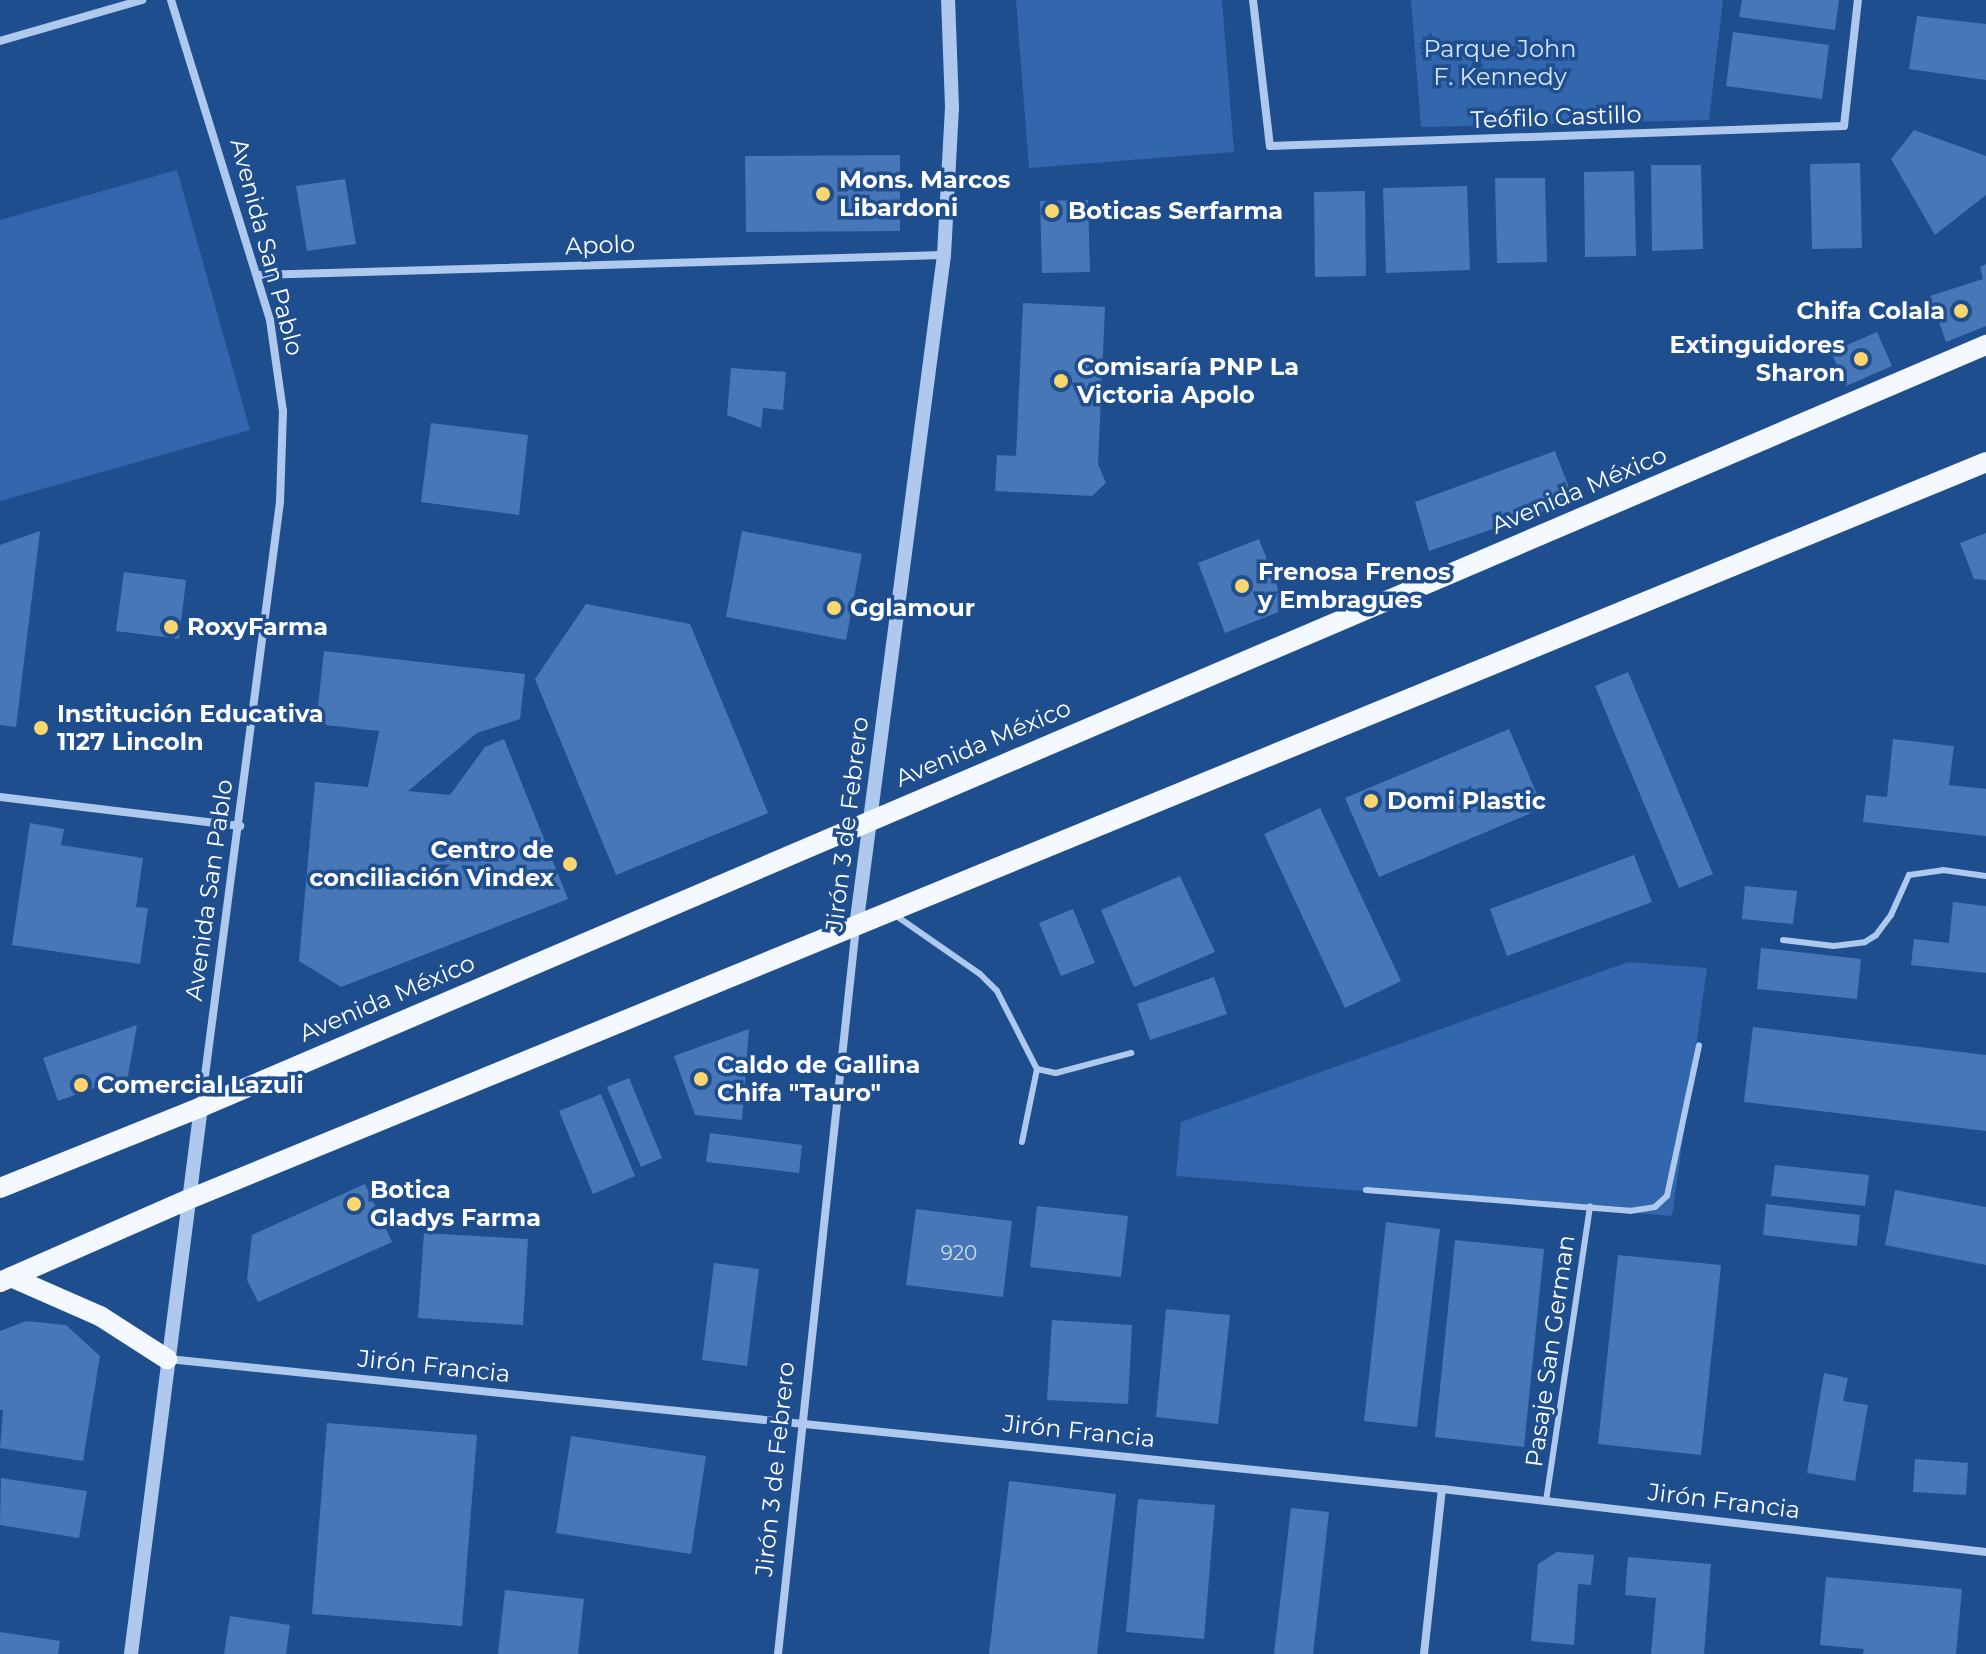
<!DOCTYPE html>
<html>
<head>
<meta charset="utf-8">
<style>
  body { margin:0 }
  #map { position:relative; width:1986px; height:1654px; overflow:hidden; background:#1f4e8f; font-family:Montserrat,sans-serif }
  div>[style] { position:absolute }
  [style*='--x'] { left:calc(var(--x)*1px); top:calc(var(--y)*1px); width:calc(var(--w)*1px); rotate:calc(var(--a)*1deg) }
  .green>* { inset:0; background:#3267ad }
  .building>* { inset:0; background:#4777b7 }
  .service>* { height:6px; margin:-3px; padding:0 3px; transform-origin:3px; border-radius:3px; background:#aec9ed }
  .minor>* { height:8px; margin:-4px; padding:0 4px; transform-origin:4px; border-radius:4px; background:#aec9ed }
  .tertiary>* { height:14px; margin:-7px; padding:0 7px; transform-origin:7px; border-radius:7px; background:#aec9ed }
  .primary>* { height:20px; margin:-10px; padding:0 10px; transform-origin:10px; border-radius:10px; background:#f4f8ff }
  .dots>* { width:22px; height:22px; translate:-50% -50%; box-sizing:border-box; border:4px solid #1f4e8f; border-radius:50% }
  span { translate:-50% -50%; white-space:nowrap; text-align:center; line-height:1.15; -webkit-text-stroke:7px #1f4e8f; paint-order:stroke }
  .number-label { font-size:20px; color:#d1dded }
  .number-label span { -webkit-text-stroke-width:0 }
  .park-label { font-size:24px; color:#d4e4f9 }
  .street-label { font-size:24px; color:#fff }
  .poi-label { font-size:24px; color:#fff; font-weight:700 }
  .left { translate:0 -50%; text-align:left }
  .right { translate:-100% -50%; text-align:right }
</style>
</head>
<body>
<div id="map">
  <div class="green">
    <div style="clip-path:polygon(1016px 0,1222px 0,1234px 152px,1029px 168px)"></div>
    <div style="clip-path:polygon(1411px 0,1723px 0,1709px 120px,1421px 127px)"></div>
    <div style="clip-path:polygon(177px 170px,250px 430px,0 501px,0 220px)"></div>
    <div style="clip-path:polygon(1628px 962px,1707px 968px,1672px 1216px,1176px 1176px,1181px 1122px)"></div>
  </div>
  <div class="building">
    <div style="clip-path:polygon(1742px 0,1839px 0,1835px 30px,1739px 17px)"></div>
    <div style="clip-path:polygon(1917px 16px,1986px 24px,1986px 80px,1909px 69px)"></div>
    <div style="clip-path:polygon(1733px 32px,1829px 45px,1822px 99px,1726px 86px)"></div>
    <div style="clip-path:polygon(1914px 130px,1986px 156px,1986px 195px,1935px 235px,1891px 159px)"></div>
    <div style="clip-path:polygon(900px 155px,900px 231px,746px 232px,745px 156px)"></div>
    <div style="clip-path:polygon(1860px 163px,1862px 248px,1812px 249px,1810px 164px)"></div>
    <div style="clip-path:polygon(1651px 165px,1701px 165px,1703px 249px,1652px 251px)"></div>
    <div style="clip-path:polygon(1634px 171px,1636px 256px,1585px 257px,1584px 172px)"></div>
    <div style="clip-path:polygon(1495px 178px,1545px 178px,1547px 262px,1497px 263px)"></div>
    <div style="clip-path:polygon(345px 179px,356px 244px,307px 251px,296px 186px)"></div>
    <div style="clip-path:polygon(1467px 186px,1470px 270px,1386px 273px,1383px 188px)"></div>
    <div style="clip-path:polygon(1365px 191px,1366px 276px,1315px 277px,1314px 192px)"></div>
    <div style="clip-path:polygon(1088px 200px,1090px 272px,1042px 273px,1040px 201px)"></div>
    <div style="clip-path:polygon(1986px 264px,1986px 326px,1946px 342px,1930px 296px,1983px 279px,1980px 267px)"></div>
    <div style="clip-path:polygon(1023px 303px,1105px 307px,1098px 464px,1106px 483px,1092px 496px,995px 491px,997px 455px,1016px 456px)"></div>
    <div style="clip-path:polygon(1877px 332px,1892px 366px,1846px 386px,1831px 352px)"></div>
    <div style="clip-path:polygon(731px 368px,786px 372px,783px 410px,763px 408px,761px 428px,727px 415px)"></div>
    <div style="clip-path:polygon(431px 423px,528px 435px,519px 515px,421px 502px)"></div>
    <div style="clip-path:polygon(1555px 451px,1574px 501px,1429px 551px,1415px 502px)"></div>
    <div style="clip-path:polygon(40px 531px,16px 727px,0 725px,0 545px)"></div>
    <div style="clip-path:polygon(742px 531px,862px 554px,846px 640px,726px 617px)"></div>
    <div style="clip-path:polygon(1986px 533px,1986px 580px,1974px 579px,1960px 543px)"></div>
    <div style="clip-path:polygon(1259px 539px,1286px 609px,1225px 633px,1198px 563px)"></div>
    <div style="clip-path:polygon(124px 572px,186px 580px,179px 639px,116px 631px)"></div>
    <div style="clip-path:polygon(586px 604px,690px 624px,768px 813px,616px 875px,535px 679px)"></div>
    <div style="clip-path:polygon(324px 651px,525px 674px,520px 719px,477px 733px,408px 791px,450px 795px,485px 747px,504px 739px,568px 899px,341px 987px,299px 961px,315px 782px,368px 787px,379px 731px,316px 724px)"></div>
    <div style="clip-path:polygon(1628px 672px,1713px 874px,1679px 888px,1595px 686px)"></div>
    <div style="clip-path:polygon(1509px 729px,1543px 808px,1379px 877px,1345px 798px)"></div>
    <div style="clip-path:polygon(1893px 739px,1954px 746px,1949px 785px,1986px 789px,1986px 836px,1863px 822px,1866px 795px,1887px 797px)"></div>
    <div style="clip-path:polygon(1320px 808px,1401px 981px,1345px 1008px,1264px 834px)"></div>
    <div style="clip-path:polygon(30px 823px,64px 829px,61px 845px,143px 858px,136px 907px,148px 908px,140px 964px,12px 945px)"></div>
    <div style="clip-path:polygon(1634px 855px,1652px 902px,1507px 956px,1490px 909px)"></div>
    <div style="clip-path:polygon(1180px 876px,1215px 952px,1134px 987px,1101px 910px)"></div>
    <div style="clip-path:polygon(1745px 886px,1797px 891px,1793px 924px,1742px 919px)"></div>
    <div style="clip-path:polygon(1953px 902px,1986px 906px,1986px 973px,1911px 965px,1914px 939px,1949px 943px)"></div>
    <div style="clip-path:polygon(1073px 909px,1095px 963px,1061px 976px,1039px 923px)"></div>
    <div style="clip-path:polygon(1761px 948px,1861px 959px,1857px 999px,1757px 989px)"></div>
    <div style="clip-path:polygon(1214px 977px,1227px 1014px,1150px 1040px,1137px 1004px)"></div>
    <div style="clip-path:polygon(137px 1025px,128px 1076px,58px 1101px,43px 1058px)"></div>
    <div style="clip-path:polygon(1753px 1027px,1986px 1055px,1986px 1131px,1744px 1102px)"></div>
    <div style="clip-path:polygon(749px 1029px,742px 1120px,695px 1115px,674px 1056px)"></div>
    <div style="clip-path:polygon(629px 1078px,662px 1158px,641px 1167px,607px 1087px)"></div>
    <div style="clip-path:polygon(601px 1094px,635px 1176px,593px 1194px,559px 1111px)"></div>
    <div style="clip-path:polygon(710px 1133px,802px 1145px,799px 1173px,706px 1162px)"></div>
    <div style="clip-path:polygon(1775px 1165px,1869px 1175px,1865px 1206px,1771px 1196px)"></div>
    <div style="clip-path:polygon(365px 1184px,392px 1242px,258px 1302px,247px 1280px,252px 1235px)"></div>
    <div style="clip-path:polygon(1895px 1190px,1986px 1207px,1986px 1265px,1885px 1245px)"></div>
    <div style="clip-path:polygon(1766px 1204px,1860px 1215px,1857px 1246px,1763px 1235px)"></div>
    <div style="clip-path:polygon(1037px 1206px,1128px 1216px,1121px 1277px,1030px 1267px)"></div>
    <div style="clip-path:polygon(916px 1209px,1012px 1221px,1003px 1297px,906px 1285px)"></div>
    <div style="clip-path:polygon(1386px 1222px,1440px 1229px,1417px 1427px,1364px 1421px)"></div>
    <div style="clip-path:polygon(424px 1233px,528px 1239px,523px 1325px,418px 1318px)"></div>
    <div style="clip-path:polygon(1455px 1240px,1544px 1249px,1524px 1447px,1435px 1437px)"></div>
    <div style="clip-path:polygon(1618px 1255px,1721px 1265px,1701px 1455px,1598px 1444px)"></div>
    <div style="clip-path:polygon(714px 1263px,759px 1269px,747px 1366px,702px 1360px)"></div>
    <div style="clip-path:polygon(1166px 1309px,1230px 1315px,1218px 1424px,1156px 1417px)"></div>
    <div style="clip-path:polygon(1052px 1320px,1132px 1325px,1128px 1404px,1047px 1400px)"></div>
    <div style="clip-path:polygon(26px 1321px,66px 1325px,100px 1356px,83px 1461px,0 1448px,3px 1410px,0 1410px,0 1331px)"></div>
    <div style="clip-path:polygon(1824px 1373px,1848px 1378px,1843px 1401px,1868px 1405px,1855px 1481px,1807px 1473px)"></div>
    <div style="clip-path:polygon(327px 1423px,477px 1435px,462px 1626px,312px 1614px)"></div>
    <div style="clip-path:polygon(571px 1436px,706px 1456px,691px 1554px,556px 1533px)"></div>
    <div style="clip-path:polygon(1915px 1459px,1968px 1463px,1966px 1495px,1913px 1492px)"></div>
    <div style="clip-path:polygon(1px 1478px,87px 1491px,79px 1538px,0 1525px)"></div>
    <div style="clip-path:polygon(1009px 1481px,1116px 1494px,1097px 1654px,989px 1654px)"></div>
    <div style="clip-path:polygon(1138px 1499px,1215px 1505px,1204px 1639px,1126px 1632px)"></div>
    <div style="clip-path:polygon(1291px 1508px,1329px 1512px,1313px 1654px,1274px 1654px)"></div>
    <div style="clip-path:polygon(1557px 1552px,1594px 1555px,1591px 1585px,1578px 1584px,1574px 1645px,1531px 1641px,1538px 1564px)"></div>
    <div style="clip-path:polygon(1628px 1557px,1711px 1564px,1704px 1654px,1651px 1654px,1656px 1598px,1625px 1595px)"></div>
    <div style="clip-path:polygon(1826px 1577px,1962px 1589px,1956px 1654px,1863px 1654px,1864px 1649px,1820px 1645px)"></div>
    <div style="clip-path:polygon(505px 1590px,584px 1599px,578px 1654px,498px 1654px)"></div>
    <div style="clip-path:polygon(230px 1616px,290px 1625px,286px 1654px,224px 1654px)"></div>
    <div style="clip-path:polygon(0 1632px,60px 1641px,58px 1654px,0 1654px)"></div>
  </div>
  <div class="service">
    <div style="--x:895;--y:915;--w:103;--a:34.8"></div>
    <div style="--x:980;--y:974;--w:24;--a:45"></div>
    <div style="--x:997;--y:991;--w:88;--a:62.9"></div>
    <div style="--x:1037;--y:1069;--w:19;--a:12"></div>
    <div style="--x:1056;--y:1073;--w:78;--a:-14.9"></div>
    <div style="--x:1783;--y:940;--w:51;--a:6.7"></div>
    <div style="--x:1834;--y:946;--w:31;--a:-7"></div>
    <div style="--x:1865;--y:942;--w:13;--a:-32"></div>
    <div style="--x:1876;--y:935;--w:25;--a:-53"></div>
    <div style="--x:1891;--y:915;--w:44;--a:-65.8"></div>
    <div style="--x:1909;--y:875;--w:34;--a:-8"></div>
    <div style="--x:1943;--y:870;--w:43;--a:7.9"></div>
    <div style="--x:1022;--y:1142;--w:75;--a:-78.4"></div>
    <div style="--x:1366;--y:1190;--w:265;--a:4.5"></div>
    <div style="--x:1630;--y:1211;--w:25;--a:-9"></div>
    <div style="--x:1655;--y:1207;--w:16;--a:-43"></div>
    <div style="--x:1667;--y:1196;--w:154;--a:-78"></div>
    <div style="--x:1546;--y:1501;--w:298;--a:-81.5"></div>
  </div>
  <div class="minor">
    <div style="--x:171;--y:0;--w:335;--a:72.8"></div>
    <div style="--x:270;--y:320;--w:92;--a:81.9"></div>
    <div style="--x:283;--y:411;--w:91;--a:91.9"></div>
    <div style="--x:280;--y:502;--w:609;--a:97.45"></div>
    <div style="--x:1253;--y:0;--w:147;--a:83.4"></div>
    <div style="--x:1270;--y:146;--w:574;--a:-2"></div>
    <div style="--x:1844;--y:126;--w:127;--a:-83.7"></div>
    <div style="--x:0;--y:41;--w:148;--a:-16.1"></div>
    <div style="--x:258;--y:275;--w:686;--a:-1.67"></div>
    <div style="--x:0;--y:797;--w:242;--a:6.9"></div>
    <div style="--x:168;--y:1359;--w:1281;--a:5.83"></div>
    <div style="--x:1442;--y:1489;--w:548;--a:6.61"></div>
    <div style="--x:778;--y:1654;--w:731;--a:-83.88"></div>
    <div style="--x:1424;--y:1654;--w:166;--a:-83.8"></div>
  </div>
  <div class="tertiary">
    <div style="--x:856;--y:927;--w:678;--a:-82.54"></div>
    <div style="--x:944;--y:255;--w:148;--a:-86.9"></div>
    <div style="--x:952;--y:107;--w:107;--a:-92.1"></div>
    <div style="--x:131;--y:1654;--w:551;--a:-82.71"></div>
  </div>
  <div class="primary">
    <div style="--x:0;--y:1188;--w:217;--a:-21.9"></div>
    <div style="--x:201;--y:1107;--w:1941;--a:-23.12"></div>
    <div style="--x:11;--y:1277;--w:97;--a:23.7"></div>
    <div style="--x:100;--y:1316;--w:80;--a:32.7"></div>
    <div style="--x:0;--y:1282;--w:204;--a:-23.7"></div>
    <div style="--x:187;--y:1200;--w:1944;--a:-22.3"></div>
  </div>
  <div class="dots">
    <div style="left:823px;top:194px;background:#fbd56e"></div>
    <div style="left:1052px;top:211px;background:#fbd56e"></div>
    <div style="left:1961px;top:311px;background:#fbd56e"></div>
    <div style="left:1861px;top:359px;background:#fbd56e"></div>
    <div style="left:1061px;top:381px;background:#fbd56e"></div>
    <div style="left:1242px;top:586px;background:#fbd56e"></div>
    <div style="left:834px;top:608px;background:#fbd56e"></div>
    <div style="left:171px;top:627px;background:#fbd56e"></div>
    <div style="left:41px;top:728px;background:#fbd56e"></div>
    <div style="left:1371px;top:801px;background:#fbd56e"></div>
    <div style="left:570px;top:864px;background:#fbd56e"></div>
    <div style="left:701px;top:1079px;background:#fbd56e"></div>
    <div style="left:81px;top:1085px;background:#fbd56e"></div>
    <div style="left:354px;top:1204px;background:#fbd56e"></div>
  </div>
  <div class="number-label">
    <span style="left:959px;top:1253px">920</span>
  </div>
  <div class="park-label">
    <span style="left:1500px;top:63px">Parque John<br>F. Kennedy</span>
  </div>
  <div class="street-label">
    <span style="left:1556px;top:117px;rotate:-2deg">Teófilo Castillo</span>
    <span style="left:600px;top:245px;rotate:-2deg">Apolo</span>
    <span style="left:267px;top:247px;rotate:75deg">Avenida San Pablo</span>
    <span style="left:1579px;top:490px;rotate:-23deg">Avenida México</span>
    <span style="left:983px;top:743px;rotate:-23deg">Avenida México</span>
    <span style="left:847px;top:824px;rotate:-83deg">Jirón 3 de Febrero</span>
    <span style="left:209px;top:890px;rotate:-82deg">Avenida San Pablo</span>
    <span style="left:387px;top:998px;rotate:-23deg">Avenida México</span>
    <span style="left:1550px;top:1351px;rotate:-82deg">Pasaje San German</span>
    <span style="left:434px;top:1366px;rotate:6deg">Jirón Francia</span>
    <span style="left:1079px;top:1431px;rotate:6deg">Jirón Francia</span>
    <span style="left:775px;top:1469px;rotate:-84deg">Jirón 3 de Febrero</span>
    <span style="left:1724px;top:1501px;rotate:7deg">Jirón Francia</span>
  </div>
  <div class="poi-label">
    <span class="left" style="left:839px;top:194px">Mons. Marcos<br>Libardoni</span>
    <span class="left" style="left:1068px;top:211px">Boticas Serfarma</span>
    <span class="right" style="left:1945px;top:311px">Chifa Colala</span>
    <span class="right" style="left:1845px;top:359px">Extinguidores<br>Sharon</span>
    <span class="left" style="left:1077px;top:381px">Comisaría PNP La<br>Victoria Apolo</span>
    <span class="left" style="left:1258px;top:586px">Frenosa Frenos<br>y Embragues</span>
    <span class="left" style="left:850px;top:608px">Gglamour</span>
    <span class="left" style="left:187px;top:627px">RoxyFarma</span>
    <span class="left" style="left:57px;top:728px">Institución Educativa<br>1127 Lincoln</span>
    <span class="left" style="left:1387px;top:801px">Domi Plastic</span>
    <span class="right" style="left:554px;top:864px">Centro de<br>conciliación Vindex</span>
    <span class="left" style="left:717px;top:1079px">Caldo de Gallina<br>Chifa "Tauro"</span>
    <span class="left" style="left:97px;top:1085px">Comercial Lazuli</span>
    <span class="left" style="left:370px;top:1204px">Botica<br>Gladys Farma</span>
  </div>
</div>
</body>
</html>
